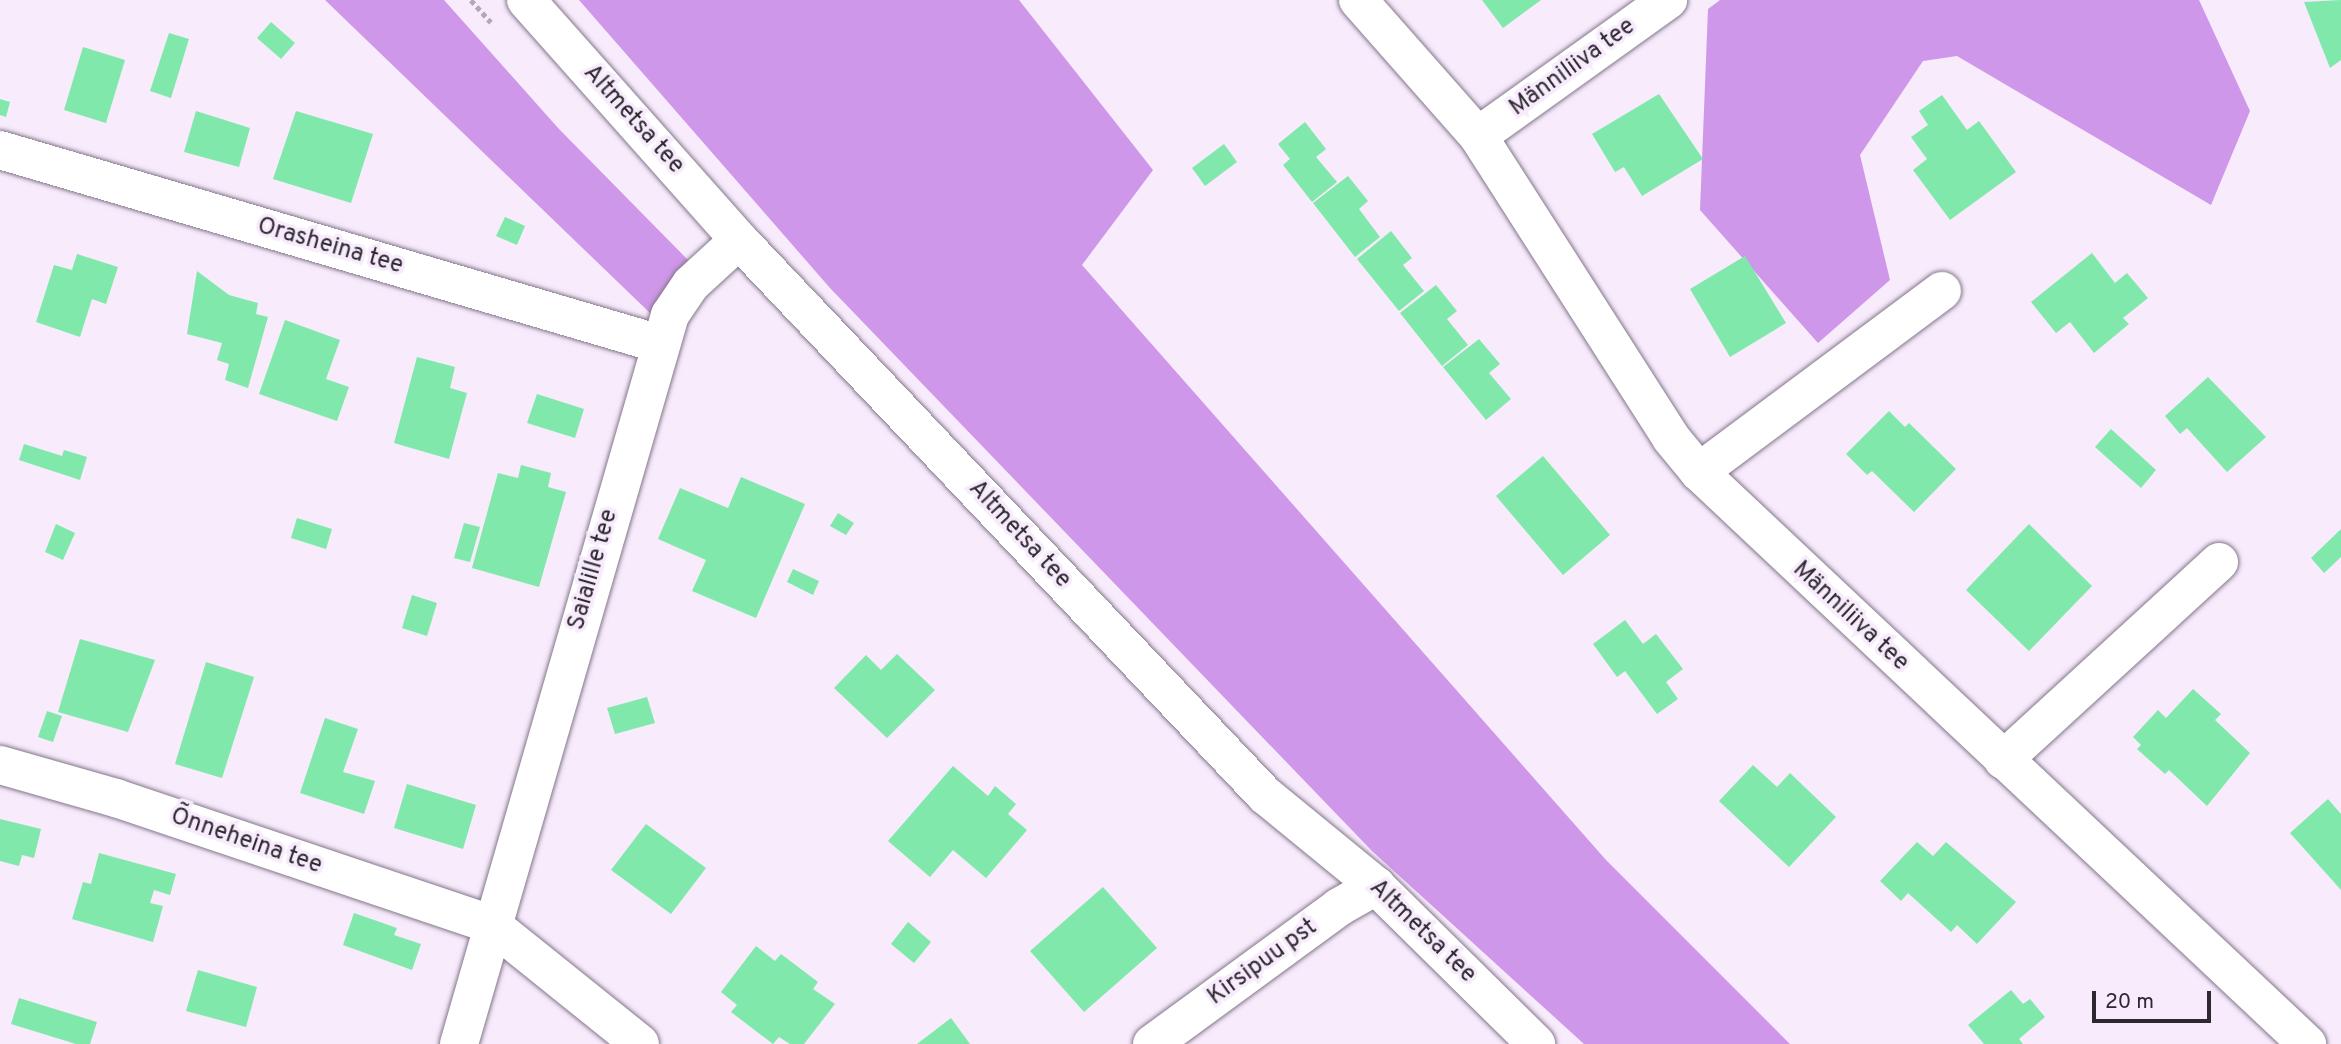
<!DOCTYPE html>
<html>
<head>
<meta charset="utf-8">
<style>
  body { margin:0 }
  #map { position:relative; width:2341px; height:1044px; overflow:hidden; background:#f7ebfc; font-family:Overpass,sans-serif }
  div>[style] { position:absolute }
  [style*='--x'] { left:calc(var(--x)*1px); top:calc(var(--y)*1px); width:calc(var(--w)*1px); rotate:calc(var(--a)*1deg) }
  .forest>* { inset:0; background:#cf97e9 }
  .building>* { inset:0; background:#81e8ac }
  .path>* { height:4.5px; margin-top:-2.25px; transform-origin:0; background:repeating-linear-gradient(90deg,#b2a9b6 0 5px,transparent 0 8.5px) }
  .roads { filter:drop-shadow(0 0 2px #83778a) drop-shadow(0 0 2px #83778a) }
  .minor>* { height:38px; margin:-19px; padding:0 19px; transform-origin:19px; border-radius:19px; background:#fff }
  span { translate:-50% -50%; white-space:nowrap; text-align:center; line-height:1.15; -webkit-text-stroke:7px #f7ebfc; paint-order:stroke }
  .street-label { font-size:24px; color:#2e2930 }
  .scale { position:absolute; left:2092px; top:991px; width:119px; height:32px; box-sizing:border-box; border:4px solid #2e2930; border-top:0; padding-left:9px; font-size:21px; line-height:24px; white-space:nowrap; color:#2e2930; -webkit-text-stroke:5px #f7ebfc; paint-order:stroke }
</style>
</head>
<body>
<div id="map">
  <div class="forest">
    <div style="clip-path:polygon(325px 0,444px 0,559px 129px,689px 261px,650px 313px)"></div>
    <div style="clip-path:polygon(579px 0,1019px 0,1153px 170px,1082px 265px,1606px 860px,1790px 1044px,1584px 1044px,1372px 851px,830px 288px)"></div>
    <div style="clip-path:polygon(1720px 0,2199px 0,2250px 111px,2211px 205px,1957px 56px,1923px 61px,1860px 155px,1890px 280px,1818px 343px,1700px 210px,1708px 9px)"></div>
  </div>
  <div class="building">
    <div style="clip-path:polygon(1482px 0,1541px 0,1503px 28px)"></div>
    <div style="clip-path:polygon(2341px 0,2341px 60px,2330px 68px,2304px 2px)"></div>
    <div style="clip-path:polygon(271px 22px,295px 43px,281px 59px,257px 38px)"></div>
    <div style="clip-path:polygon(169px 33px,189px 39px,171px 98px,150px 91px)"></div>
    <div style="clip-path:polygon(83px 47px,125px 60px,106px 123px,64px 110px)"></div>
    <div style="clip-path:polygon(1659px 94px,1703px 159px,1642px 196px,1624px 167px,1615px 172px,1592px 134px)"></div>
    <div style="clip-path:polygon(1942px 95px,1967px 130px,1979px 121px,2016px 172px,1950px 220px,1913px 170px,1927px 159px,1911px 137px,1928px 125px,1919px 111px)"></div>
    <div style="clip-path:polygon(0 99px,10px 102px,6px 117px,0 115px)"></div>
    <div style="clip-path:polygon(196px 111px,250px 128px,239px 167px,184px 152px)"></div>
    <div style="clip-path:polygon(296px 111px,373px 134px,351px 203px,273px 179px)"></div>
    <div style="clip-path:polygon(1305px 122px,1326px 149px,1316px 157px,1337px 182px,1312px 202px,1283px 165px,1290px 159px,1278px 144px)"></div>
    <div style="clip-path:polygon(1224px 144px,1237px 162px,1205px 186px,1192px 168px)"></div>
    <div style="clip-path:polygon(1348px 176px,1368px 201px,1359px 209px,1380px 237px,1355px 257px,1313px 203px)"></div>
    <div style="clip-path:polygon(505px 217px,525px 226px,517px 245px,496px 236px)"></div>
    <div style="clip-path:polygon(1391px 231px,1412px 258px,1403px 265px,1424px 291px,1399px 311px,1357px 259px)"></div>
    <div style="clip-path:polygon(2092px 253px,2115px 283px,2127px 273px,2148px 298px,2123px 318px,2129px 324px,2094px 353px,2070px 322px,2056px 333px,2031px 302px)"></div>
    <div style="clip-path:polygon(77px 254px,118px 267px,106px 304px,92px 299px,80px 337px,36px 322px,54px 265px,72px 270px)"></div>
    <div style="clip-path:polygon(1745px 256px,1786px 323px,1730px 357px,1690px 289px)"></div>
    <div style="clip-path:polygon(197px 271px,229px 295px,258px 303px,256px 314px,268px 317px,248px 388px,225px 380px,229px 364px,217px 360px,222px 343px,187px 334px)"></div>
    <div style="clip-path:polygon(1436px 285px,1457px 311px,1447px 319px,1468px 345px,1442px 366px,1400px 313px)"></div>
    <div style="clip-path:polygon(285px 320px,340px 340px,326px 379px,349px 387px,337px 421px,259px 394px)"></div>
    <div style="clip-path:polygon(1479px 339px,1500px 364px,1489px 373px,1511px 399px,1486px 420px,1443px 367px)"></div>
    <div style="clip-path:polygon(417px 357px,455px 367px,450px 388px,467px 393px,449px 459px,394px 443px)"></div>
    <div style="clip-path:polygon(2208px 377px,2266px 437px,2227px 472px,2187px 428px,2180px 434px,2165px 416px)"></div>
    <div style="clip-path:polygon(537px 394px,584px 409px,575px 438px,527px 423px)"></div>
    <div style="clip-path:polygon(1889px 411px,1905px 427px,1909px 423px,1956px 469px,1914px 512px,1872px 471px,1867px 475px,1846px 454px)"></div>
    <div style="clip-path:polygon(2111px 429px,2156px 470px,2141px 488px,2095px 447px)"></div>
    <div style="clip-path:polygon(24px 444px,62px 456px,64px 450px,87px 457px,80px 480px,19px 460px)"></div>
    <div style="clip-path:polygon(1543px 456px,1610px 535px,1563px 575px,1496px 496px)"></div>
    <div style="clip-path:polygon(521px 465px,551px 473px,548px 487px,566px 492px,539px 587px,472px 568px,498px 473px,518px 478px)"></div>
    <div style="clip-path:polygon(741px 477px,805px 504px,756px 618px,692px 591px,706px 560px,658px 539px,680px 488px,728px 508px)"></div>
    <div style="clip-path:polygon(838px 513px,854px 523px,846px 535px,830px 526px)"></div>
    <div style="clip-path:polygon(297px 518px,332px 529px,326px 549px,291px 538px)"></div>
    <div style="clip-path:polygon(464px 523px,480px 527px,470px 562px,454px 558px)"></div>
    <div style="clip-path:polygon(56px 524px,75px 533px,63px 560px,45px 552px)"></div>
    <div style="clip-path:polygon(2029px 524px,2092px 586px,2029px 651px,1966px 590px)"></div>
    <div style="clip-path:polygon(2341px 529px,2341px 557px,2324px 573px,2311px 558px)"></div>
    <div style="clip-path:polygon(793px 569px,819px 581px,813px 595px,787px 582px)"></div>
    <div style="clip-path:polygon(412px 595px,437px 603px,427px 636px,402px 628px)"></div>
    <div style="clip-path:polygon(1625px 620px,1643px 644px,1656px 634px,1683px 669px,1666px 682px,1678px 699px,1657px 714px,1625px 671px,1617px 677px,1593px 644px)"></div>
    <div style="clip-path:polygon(80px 639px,155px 660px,128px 732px,58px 712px)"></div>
    <div style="clip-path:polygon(897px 654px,935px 690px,887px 738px,834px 688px,866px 655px,881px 670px)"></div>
    <div style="clip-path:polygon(206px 662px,254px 677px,222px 778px,175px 764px)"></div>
    <div style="clip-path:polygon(2193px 689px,2221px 714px,2215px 720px,2250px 753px,2207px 806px,2169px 770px,2165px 774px,2137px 749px,2141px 745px,2133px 737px,2158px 710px,2166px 718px)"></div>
    <div style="clip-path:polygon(647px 697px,655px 723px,615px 734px,607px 708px)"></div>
    <div style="clip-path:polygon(47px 711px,62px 716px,53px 742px,38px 737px)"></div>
    <div style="clip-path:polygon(325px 718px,358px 729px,343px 772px,375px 781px,364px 814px,300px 793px)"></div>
    <div style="clip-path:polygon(1753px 765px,1777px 787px,1790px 773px,1836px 817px,1789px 867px,1719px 801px)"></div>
    <div style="clip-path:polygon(953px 766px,988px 796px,995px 786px,1016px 804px,1008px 814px,1027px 830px,986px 878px,953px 850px,930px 877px,888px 841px)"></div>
    <div style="clip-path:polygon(407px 784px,476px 805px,463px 849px,394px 828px)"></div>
    <div style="clip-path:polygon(2328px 799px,2341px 814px,2341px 890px,2290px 833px)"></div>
    <div style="clip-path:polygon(0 819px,41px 829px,34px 858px,22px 855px,19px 866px,0 861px)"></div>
    <div style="clip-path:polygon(646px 824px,706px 868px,671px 914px,611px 870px)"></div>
    <div style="clip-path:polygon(1917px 842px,1933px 856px,1946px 842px,2016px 902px,1977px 944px,1957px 925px,1951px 932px,1908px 893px,1901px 901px,1880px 881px)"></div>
    <div style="clip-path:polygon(99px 853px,176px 874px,170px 895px,154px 890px,150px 903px,163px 906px,153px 942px,72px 919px,83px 882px,91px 884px)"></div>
    <div style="clip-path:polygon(1103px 887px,1157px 948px,1084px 1012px,1030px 951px)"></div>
    <div style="clip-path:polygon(354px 913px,397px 928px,394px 935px,421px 944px,412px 970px,343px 945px)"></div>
    <div style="clip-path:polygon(908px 922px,931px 942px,914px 963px,891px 944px)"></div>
    <div style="clip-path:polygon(756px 946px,775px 961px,781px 954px,818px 982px,813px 989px,835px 1004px,804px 1044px,790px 1044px,779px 1037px,773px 1044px,731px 1012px,737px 1005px,721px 992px)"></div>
    <div style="clip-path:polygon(198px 970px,257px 987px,246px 1027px,186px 1011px)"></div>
    <div style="clip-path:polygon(2011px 990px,2023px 1004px,2030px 999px,2045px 1017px,2019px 1039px,2023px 1044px,1984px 1044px,1968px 1025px)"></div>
    <div style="clip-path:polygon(19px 998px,97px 1022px,90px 1044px,76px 1044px,11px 1024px)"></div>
    <div style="clip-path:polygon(951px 1018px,970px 1044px,917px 1044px)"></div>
  </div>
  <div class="path">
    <div style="--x:471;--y:0;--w:30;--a:48"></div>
  </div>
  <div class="roads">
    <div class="minor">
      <div style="--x:526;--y:0;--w:321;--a:48.4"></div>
      <div style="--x:739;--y:240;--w:765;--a:46.54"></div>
      <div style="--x:1265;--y:795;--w:144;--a:39.3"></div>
      <div style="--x:1376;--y:886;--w:225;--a:44.6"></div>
      <div style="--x:1358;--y:0;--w:181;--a:48.6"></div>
      <div style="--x:1478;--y:136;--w:358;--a:57.4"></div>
      <div style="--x:1671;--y:438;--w:44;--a:50.5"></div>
      <div style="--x:1699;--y:472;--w:835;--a:43.25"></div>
      <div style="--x:1478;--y:136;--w:234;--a:-35.6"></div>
      <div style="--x:0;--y:150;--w:688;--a:16.38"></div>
      <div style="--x:1699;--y:472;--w:303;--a:-36.7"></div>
      <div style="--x:2003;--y:760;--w:293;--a:-42.5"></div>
      <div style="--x:0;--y:765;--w:121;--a:15.9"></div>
      <div style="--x:116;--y:798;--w:396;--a:18.6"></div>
      <div style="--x:491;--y:924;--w:191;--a:38.8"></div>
      <div style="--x:459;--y:1044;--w:759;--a:-73.86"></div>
      <div style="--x:670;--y:315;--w:37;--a:-56"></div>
      <div style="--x:691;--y:284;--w:65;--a:-42.5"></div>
      <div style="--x:1152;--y:1044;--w:232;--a:-36.2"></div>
      <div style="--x:1339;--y:907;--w:43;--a:-29.6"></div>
    </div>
  </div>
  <div class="street-label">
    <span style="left:1573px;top:68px;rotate:-36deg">Männiliiva tee</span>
    <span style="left:633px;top:120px;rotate:48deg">Altmetsa tee</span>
    <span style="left:330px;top:247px;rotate:16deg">Orasheina tee</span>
    <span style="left:1019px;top:535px;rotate:47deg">Altmetsa tee</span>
    <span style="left:594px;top:570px;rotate:-74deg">Saialille tee</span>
    <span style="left:1850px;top:617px;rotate:43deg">Männiliiva tee</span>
    <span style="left:246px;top:842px;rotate:19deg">Õnneheina tee</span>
    <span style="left:1422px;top:932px;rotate:44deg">Altmetsa tee</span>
    <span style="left:1263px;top:963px;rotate:-36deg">Kirsipuu pst</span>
  </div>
  <div class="scale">20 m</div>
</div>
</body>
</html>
